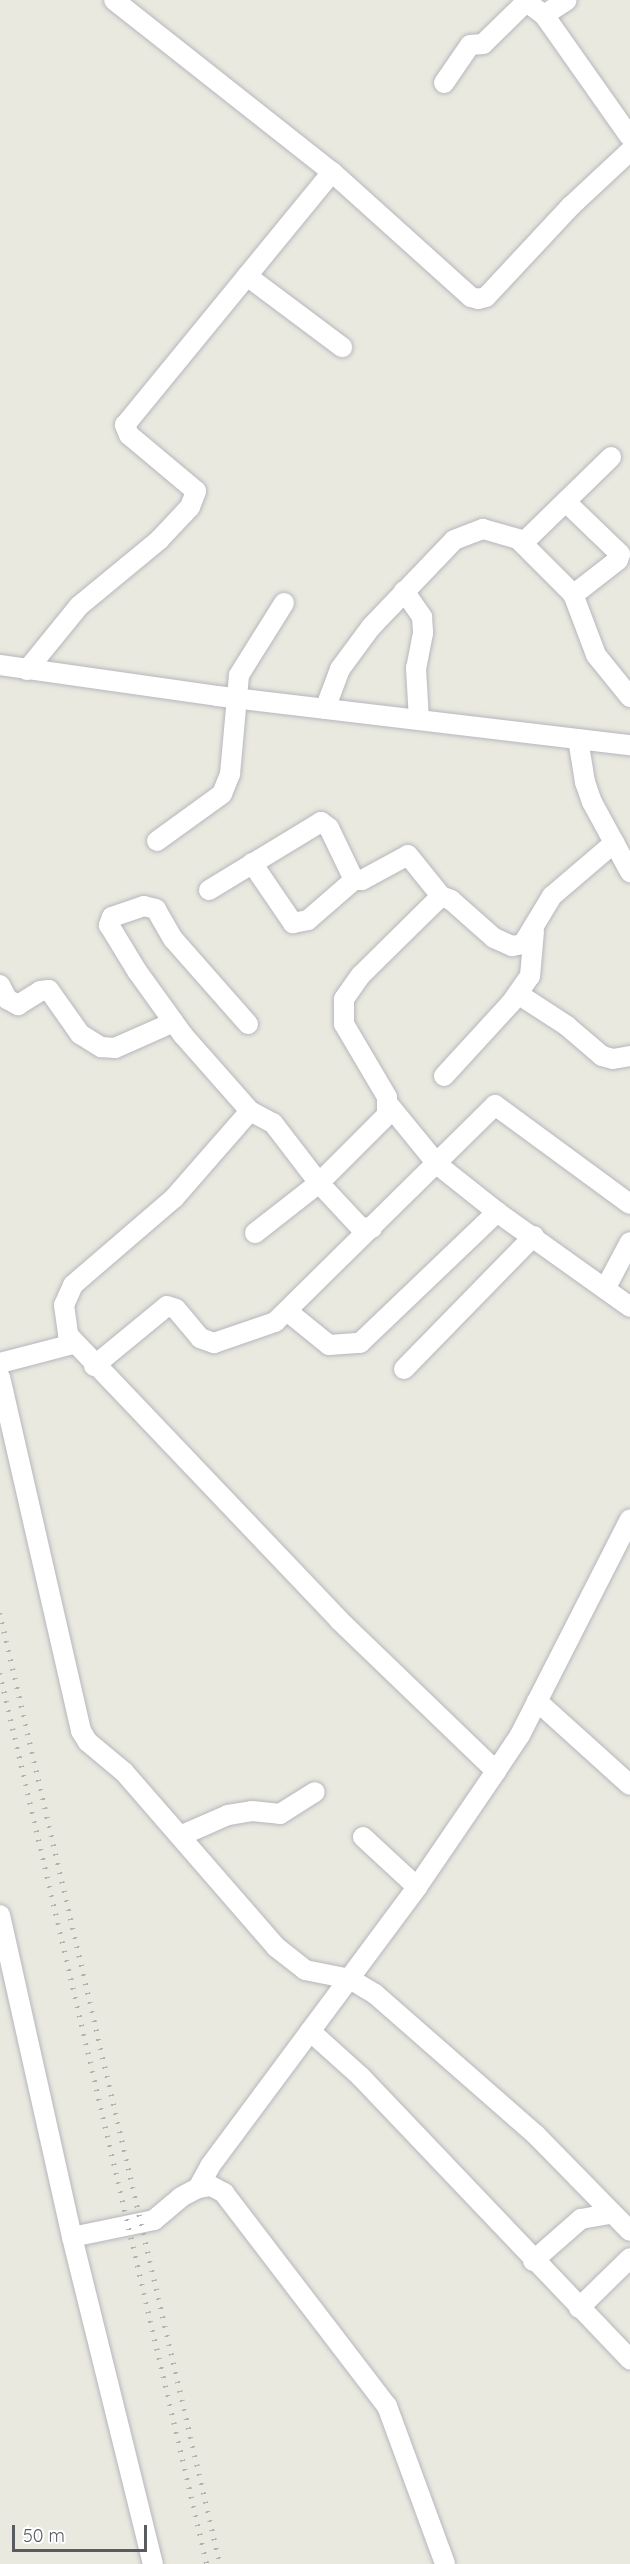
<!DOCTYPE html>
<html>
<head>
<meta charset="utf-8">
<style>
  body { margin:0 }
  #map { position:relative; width:630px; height:2564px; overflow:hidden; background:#eae9e0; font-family:Quicksand,sans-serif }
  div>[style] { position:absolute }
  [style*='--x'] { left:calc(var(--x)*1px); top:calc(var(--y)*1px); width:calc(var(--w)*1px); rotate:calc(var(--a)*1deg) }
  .roads { filter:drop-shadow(0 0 2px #b5b7bc) drop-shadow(0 0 2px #b5b7bc) }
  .minor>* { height:20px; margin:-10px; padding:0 10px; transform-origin:10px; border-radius:10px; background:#fff }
  .rail>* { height:4.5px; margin-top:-2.25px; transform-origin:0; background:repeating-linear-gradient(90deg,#b1b2b2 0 1.5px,transparent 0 9.5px) }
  span { translate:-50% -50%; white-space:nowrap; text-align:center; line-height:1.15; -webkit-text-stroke:4.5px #fff; paint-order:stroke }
  .scale { position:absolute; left:12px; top:2525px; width:135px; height:27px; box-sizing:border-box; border:3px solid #585b60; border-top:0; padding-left:8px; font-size:18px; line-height:21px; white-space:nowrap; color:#585b60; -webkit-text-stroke:4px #fff; paint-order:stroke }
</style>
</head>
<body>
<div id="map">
  <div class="roads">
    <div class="minor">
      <div style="--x:114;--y:0;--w:278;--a:38.3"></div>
      <div style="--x:332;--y:172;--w:187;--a:42"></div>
      <div style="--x:471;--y:297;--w:7;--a:16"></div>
      <div style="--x:478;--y:299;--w:8;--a:-14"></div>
      <div style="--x:486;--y:297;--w:125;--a:-47"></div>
      <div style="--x:571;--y:206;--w:81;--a:-43"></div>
      <div style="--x:544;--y:15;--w:149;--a:54.8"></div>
      <div style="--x:444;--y:83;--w:46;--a:-55.6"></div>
      <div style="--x:470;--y:45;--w:13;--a:-4"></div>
      <div style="--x:483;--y:44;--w:57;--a:-44.3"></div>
      <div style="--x:524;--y:4;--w:4;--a:-14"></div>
      <div style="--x:528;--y:3;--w:20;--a:37"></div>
      <div style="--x:544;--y:15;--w:27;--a:-33"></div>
      <div style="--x:247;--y:276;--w:119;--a:36.8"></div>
      <div style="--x:566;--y:502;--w:75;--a:43.9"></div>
      <div style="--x:620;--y:554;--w:6;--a:108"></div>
      <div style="--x:618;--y:560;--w:57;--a:142.1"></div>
      <div style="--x:523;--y:543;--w:123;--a:-44.3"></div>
      <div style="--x:404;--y:591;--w:32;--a:55"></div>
      <div style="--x:422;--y:617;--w:16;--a:86"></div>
      <div style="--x:423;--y:633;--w:36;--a:101"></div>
      <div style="--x:416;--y:668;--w:52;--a:86.7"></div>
      <div style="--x:0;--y:665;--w:219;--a:8.1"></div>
      <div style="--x:217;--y:696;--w:416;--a:6.8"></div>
      <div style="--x:27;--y:670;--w:82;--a:-50.9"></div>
      <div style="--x:79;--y:606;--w:104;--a:-39.5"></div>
      <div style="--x:159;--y:540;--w:45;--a:-46.8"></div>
      <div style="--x:190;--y:507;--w:17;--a:-69"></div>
      <div style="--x:196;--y:491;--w:87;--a:-140.1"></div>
      <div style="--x:129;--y:435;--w:11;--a:-112"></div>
      <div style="--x:125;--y:425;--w:327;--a:-50.7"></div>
      <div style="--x:325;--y:709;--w:43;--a:-69.4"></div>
      <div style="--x:340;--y:669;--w:52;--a:-53.6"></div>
      <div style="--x:371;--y:627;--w:120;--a:-46.3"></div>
      <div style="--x:454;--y:540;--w:31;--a:-21"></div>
      <div style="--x:483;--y:529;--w:36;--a:16"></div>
      <div style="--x:518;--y:539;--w:78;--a:45"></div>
      <div style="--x:573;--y:594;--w:65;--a:69.3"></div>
      <div style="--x:596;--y:655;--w:54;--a:51"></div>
      <div style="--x:578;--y:739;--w:44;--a:80.8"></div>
      <div style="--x:585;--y:782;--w:21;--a:71"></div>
      <div style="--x:592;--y:802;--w:80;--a:61.5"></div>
      <div style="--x:157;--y:841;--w:80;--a:-35.9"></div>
      <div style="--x:222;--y:794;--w:22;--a:-68"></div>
      <div style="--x:230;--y:774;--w:99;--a:-84.8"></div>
      <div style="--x:239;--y:675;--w:85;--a:-58"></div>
      <div style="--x:252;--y:863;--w:73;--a:55.7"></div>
      <div style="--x:293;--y:923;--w:15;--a:-11"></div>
      <div style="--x:308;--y:920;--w:61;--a:-41"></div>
      <div style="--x:209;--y:890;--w:131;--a:-31.3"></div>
      <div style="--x:321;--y:822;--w:10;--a:37"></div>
      <div style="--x:329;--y:828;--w:58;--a:64.3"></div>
      <div style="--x:354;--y:880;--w:8;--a:0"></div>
      <div style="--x:362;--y:880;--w:52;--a:-28.5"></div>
      <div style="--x:408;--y:855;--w:53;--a:51.2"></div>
      <div style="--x:0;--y:985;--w:16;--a:63"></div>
      <div style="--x:7;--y:999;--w:13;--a:29"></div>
      <div style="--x:18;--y:1005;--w:26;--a:-32"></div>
      <div style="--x:40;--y:991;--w:9;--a:-6"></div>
      <div style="--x:49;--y:990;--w:54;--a:54.8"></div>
      <div style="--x:80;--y:1034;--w:25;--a:32"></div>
      <div style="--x:101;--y:1047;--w:14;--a:4"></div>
      <div style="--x:115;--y:1048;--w:64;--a:-23.8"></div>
      <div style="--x:518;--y:994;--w:59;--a:33.1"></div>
      <div style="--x:567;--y:1026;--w:46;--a:40.6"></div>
      <div style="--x:602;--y:1056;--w:11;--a:15"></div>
      <div style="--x:613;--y:1059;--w:17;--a:-10"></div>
      <div style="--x:248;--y:1024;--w:113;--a:-131.4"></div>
      <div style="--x:173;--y:939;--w:34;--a:-120"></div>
      <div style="--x:156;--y:909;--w:12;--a:-166"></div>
      <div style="--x:144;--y:906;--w:34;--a:161"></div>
      <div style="--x:112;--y:917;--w:9;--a:111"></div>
      <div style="--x:109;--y:925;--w:54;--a:58.7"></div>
      <div style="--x:137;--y:971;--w:79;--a:54.3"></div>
      <div style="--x:183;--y:1035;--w:101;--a:48.6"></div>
      <div style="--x:250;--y:1111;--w:116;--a:131.1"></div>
      <div style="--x:174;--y:1198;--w:133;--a:139.3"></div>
      <div style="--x:73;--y:1285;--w:22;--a:114"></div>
      <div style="--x:64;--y:1305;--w:30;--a:82"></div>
      <div style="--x:68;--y:1335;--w:393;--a:46.4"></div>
      <div style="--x:339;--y:1620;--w:218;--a:43.9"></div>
      <div style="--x:444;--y:1076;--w:99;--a:-47.5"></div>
      <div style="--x:511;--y:1003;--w:33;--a:-55"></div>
      <div style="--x:530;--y:976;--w:45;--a:-84.9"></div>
      <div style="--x:389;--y:1105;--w:77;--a:50.8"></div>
      <div style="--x:438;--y:1165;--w:75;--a:38.5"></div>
      <div style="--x:497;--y:1212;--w:163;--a:35.5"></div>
      <div style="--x:250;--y:1111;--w:26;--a:28"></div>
      <div style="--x:273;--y:1123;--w:76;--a:52.5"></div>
      <div style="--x:319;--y:1183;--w:60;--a:47"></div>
      <div style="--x:360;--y:1227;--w:12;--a:5"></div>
      <div style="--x:255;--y:1233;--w:81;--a:-38"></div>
      <div style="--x:319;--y:1183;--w:96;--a:-45"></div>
      <div style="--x:387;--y:1115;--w:18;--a:-90"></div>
      <div style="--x:387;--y:1097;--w:85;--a:-120.5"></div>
      <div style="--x:344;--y:1024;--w:25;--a:-90"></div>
      <div style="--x:344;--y:999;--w:29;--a:-55"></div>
      <div style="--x:361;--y:975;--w:112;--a:-44.6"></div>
      <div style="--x:441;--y:896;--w:11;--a:22"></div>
      <div style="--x:451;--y:900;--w:57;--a:41.5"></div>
      <div style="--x:494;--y:938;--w:20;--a:24"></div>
      <div style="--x:512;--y:946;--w:11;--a:-10"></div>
      <div style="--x:523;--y:944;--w:56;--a:-58.9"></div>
      <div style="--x:552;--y:896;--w:82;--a:-40.5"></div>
      <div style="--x:605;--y:1289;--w:53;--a:-62"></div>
      <div style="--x:287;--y:1311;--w:54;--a:39"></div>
      <div style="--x:329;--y:1345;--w:31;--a:-4"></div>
      <div style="--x:360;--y:1343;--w:190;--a:-43.7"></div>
      <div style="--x:0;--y:1363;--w:75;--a:-14.6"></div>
      <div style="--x:94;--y:1366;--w:94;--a:-39.4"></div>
      <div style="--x:167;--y:1306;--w:9;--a:18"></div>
      <div style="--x:176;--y:1309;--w:38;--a:50"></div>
      <div style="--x:200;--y:1338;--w:15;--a:20"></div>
      <div style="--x:214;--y:1343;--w:65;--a:-19"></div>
      <div style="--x:275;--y:1322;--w:309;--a:-44.6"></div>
      <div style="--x:495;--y:1105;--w:167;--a:36.3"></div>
      <div style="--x:404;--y:1369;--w:186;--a:-45.7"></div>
      <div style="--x:0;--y:1377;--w:363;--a:77.1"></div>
      <div style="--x:81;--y:1731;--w:13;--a:58"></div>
      <div style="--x:88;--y:1742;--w:47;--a:39.8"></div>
      <div style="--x:124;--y:1772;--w:232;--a:49"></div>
      <div style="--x:276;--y:1947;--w:37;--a:38"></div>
      <div style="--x:305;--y:1970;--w:46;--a:11.3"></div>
      <div style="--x:350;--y:1979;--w:29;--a:31"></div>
      <div style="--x:375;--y:1994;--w:214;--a:41.2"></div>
      <div style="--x:536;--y:2135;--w:134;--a:45.6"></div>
      <div style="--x:537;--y:1701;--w:125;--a:42.1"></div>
      <div style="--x:180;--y:1836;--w:52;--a:-23.6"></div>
      <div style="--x:228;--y:1815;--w:24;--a:-9"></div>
      <div style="--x:252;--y:1811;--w:28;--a:6"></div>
      <div style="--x:280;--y:1814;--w:41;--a:-32.2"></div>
      <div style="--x:363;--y:1837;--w:74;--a:42.8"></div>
      <div style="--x:0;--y:1915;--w:330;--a:77.4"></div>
      <div style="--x:72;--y:2237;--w:337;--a:76.1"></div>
      <div style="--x:310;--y:2031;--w:69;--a:42"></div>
      <div style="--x:361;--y:2077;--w:390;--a:46.4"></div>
      <div style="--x:198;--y:2188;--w:25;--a:-61"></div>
      <div style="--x:210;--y:2166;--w:347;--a:-53.4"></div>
      <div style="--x:417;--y:1887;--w:140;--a:-55.7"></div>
      <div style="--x:496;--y:1771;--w:43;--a:-56.3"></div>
      <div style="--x:520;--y:1735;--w:242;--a:-63"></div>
      <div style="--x:72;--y:2237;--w:84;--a:-11.7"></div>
      <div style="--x:154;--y:2220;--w:35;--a:-40"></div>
      <div style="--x:181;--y:2197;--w:19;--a:-28"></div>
      <div style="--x:198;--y:2188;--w:13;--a:-9"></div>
      <div style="--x:211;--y:2186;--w:15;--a:28"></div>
      <div style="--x:224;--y:2193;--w:268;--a:52.6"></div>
      <div style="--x:387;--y:2406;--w:168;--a:69.8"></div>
      <div style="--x:533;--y:2261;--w:64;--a:-41.2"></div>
      <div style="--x:581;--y:2219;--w:29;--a:-10"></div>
      <div style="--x:579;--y:2308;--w:71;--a:-44.4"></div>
    </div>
  </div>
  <div class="rail">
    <div style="--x:0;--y:1613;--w:976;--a:76.97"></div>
    <div style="--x:0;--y:1673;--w:915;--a:76.92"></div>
  </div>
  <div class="scale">50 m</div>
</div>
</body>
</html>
